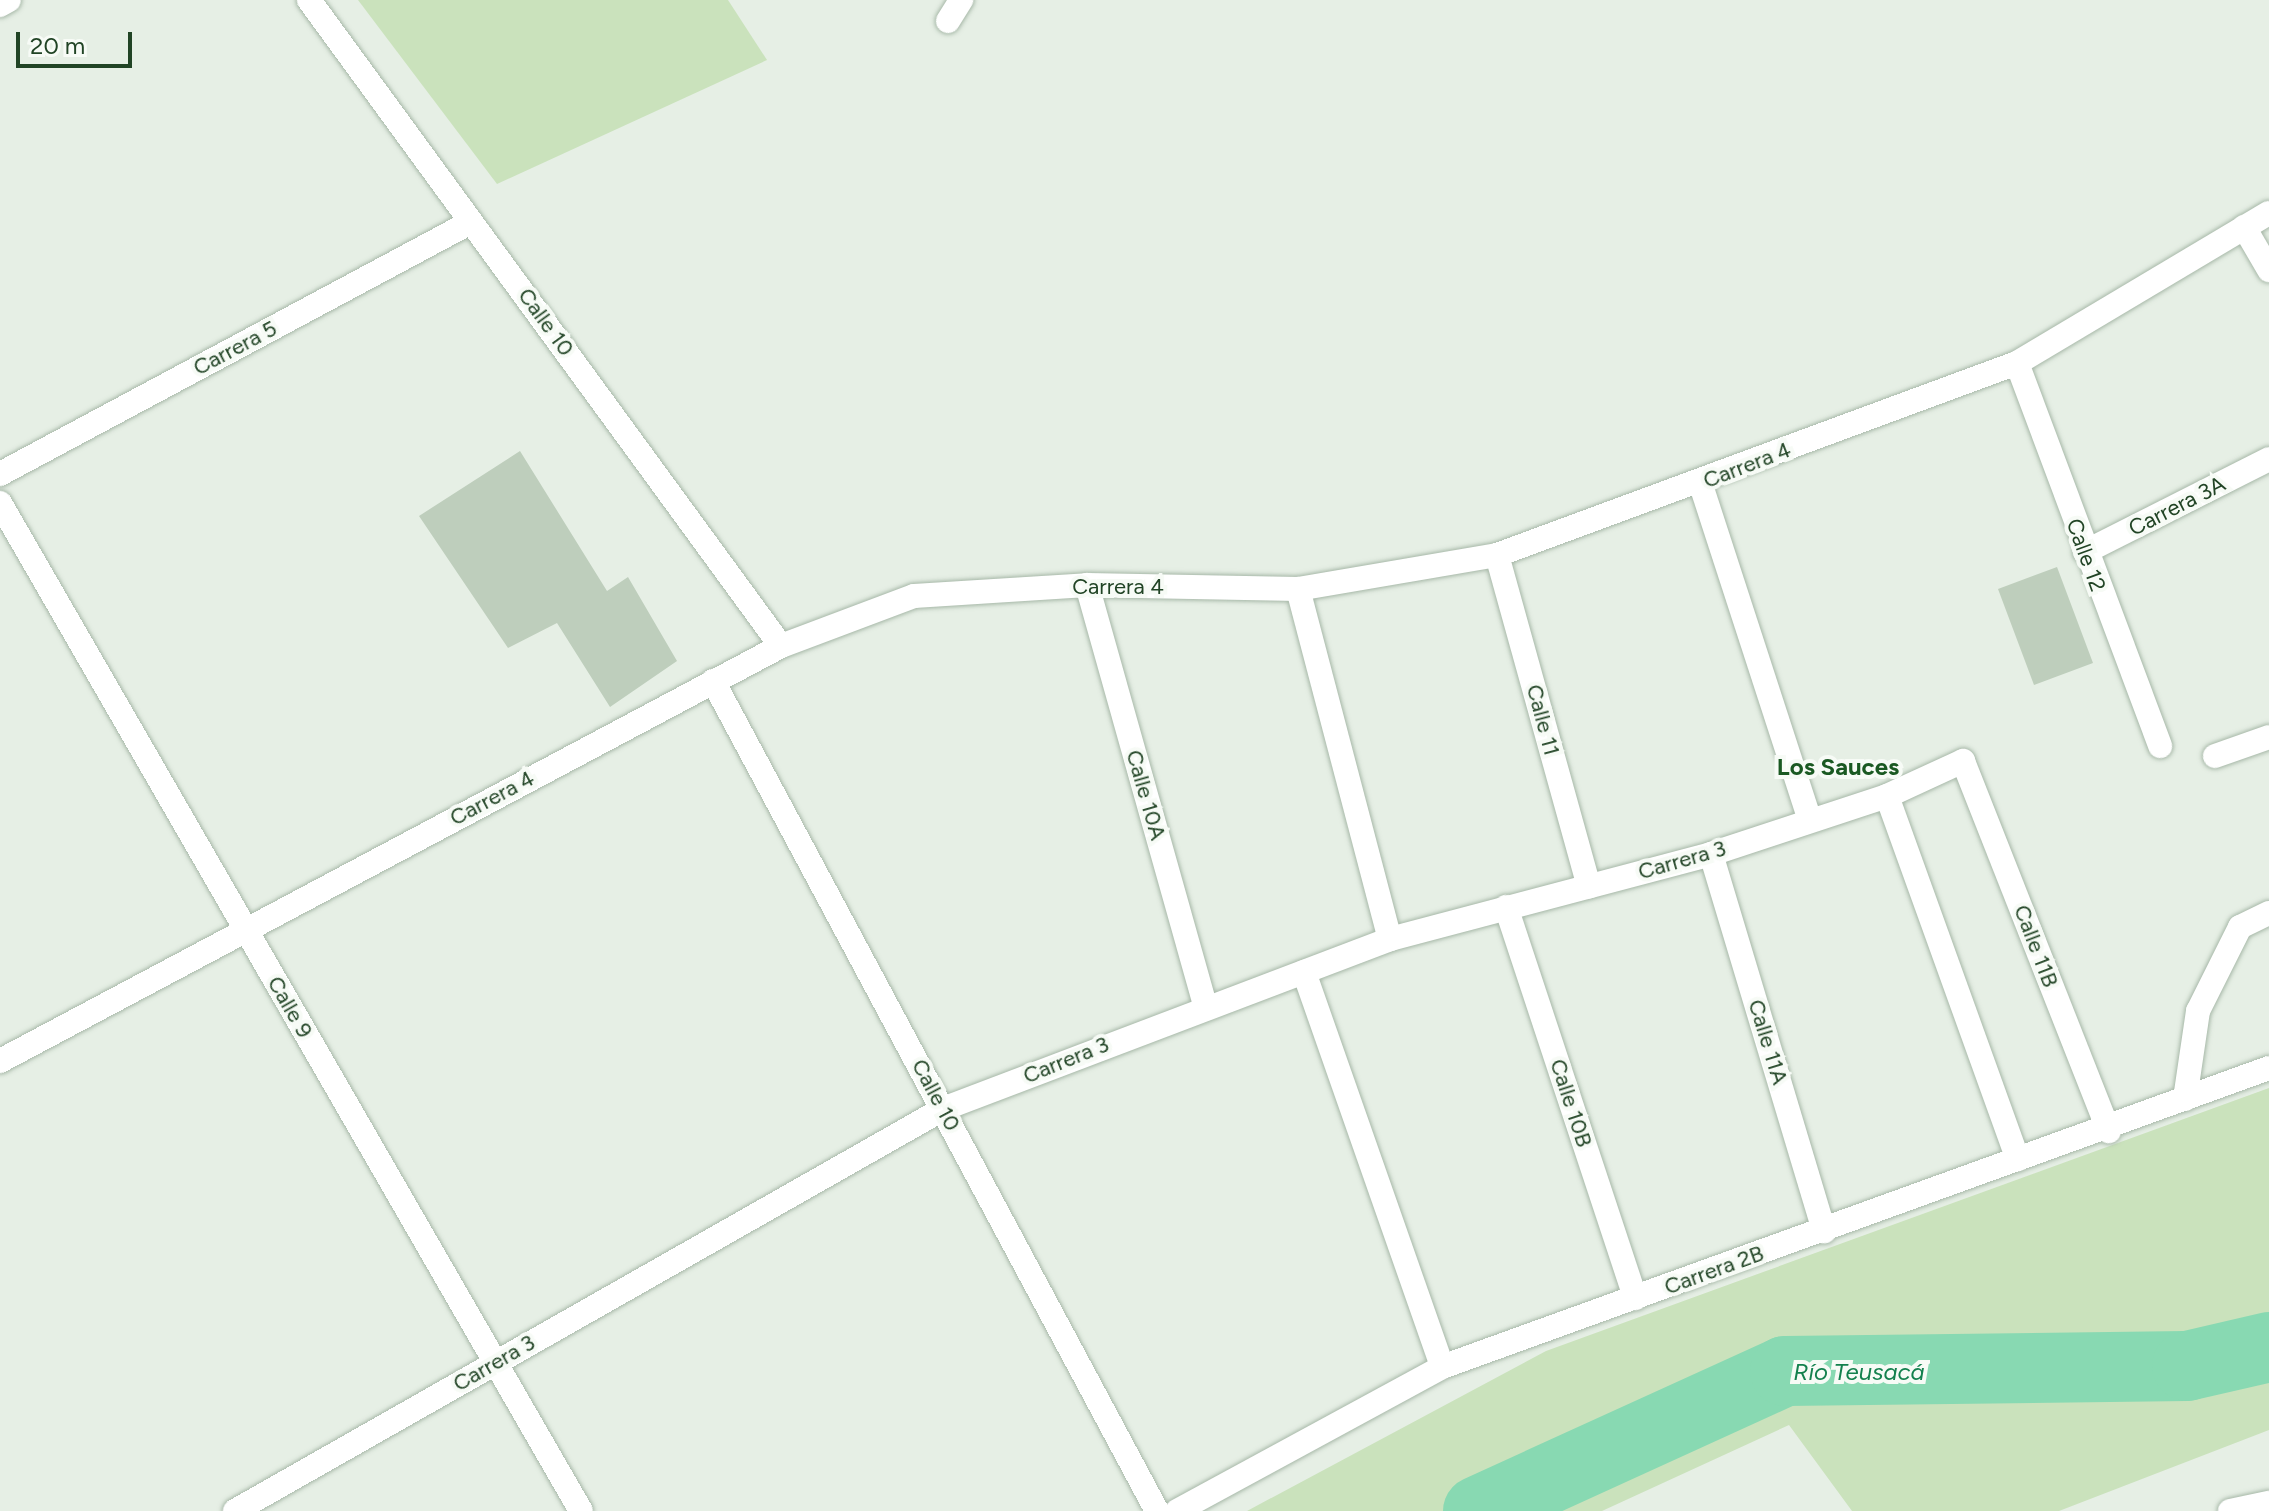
<!DOCTYPE html>
<html>
<head>
<meta charset="utf-8">
<style>
  body { margin:0 }
  #map { position:relative; width:2269px; height:1511px; overflow:hidden; background:#e6efe5; font-family:Figtree,sans-serif }
  div>[style] { position:absolute }
  [style*='--x'] { left:calc(var(--x)*1px); top:calc(var(--y)*1px); width:calc(var(--w)*1px); rotate:calc(var(--a)*1deg) }
  .green>* { inset:0; background:#cae2bc }
  .river>* { height:70px; margin:-35px; padding:0 35px; transform-origin:35px; border-radius:35px; background:#88d9b2 }
  .building>* { inset:0; background:#becebc }
  .roads { filter:drop-shadow(0 0 2px #a7b8a8) drop-shadow(0 0 2px #a7b8a8) }
  .lane>* { height:24px; margin:-12px; padding:0 12px; transform-origin:12px; border-radius:12px; background:#fff }
  .street>* { height:24px; margin:-12px; padding:0 12px; transform-origin:12px; border-radius:12px; background:#fff }
  span { translate:-50% -50%; white-space:nowrap; text-align:center; line-height:1.15; -webkit-text-stroke:8px #f7fbf6; paint-order:stroke }
  .street-label { font-size:22px; color:#214425 }
  .neighbourhood-label { font-size:24px; color:#1a5922; font-weight:700 }
  .water-label { font-size:24px; color:#14814e; font-style:italic }
  .scale { position:absolute; left:16px; top:32px; width:116px; height:36px; box-sizing:border-box; border:4px solid #214425; border-top:0; padding-left:10px; font-size:24px; line-height:28px; white-space:nowrap; color:#214425; -webkit-text-stroke:6px #f7fbf6; paint-order:stroke }
</style>
</head>
<body>
<div id="map">
  <div class="green">
    <div style="clip-path:polygon(358px 0,728px 0,767px 60px,497px 184px)"></div>
    <div style="clip-path:polygon(2269px 1088px,2269px 1430px,2059px 1511px,1852px 1511px,1789px 1425px,1602px 1511px,1247px 1511px,1546px 1351px)"></div>
  </div>
  <div class="river">
    <div style="--x:1478;--y:1511;--w:337;--a:-24.5"></div>
    <div style="--x:1785;--y:1371;--w:402;--a:-0.7"></div>
    <div style="--x:2187;--y:1366;--w:84;--a:-13"></div>
  </div>
  <div class="building">
    <div style="clip-path:polygon(520px 451px,607px 591px,628px 577px,677px 661px,610px 707px,557px 623px,508px 648px,419px 516px)"></div>
    <div style="clip-path:polygon(2057px 567px,2093px 663px,2034px 685px,1998px 589px)"></div>
  </div>
  <div class="roads">
    <div class="lane">
      <div style="--x:1700;--y:482;--w:353;--a:72"></div>
      <div style="--x:1497;--y:555;--w:344;--a:74.5"></div>
      <div style="--x:1087;--y:585;--w:436;--a:74.3"></div>
      <div style="--x:1298;--y:589;--w:362;--a:75.3"></div>
      <div style="--x:2215;--y:756;--w:57;--a:-19.4"></div>
      <div style="--x:1711;--y:854;--w:394;--a:73.3"></div>
      <div style="--x:1506;--y:907;--w:412;--a:71.7"></div>
      <div style="--x:1304;--y:972;--w:418;--a:70.7"></div>
      <div style="--x:2185;--y:1099;--w:89;--a:-81.6"></div>
      <div style="--x:2198;--y:1011;--w:94;--a:-63.4"></div>
      <div style="--x:2240;--y:927;--w:32;--a:-26"></div>
    </div>
    <div class="street">
      <div style="--x:309;--y:0;--w:800;--a:53.85"></div>
      <div style="--x:0;--y:5;--w:10;--a:-29"></div>
      <div style="--x:948;--y:21;--w:25;--a:-58"></div>
      <div style="--x:2244;--y:227;--w:50;--a:59.8"></div>
      <div style="--x:2017;--y:363;--w:409;--a:69.5"></div>
      <div style="--x:0;--y:474;--w:534;--a:-28.15"></div>
      <div style="--x:0;--y:503;--w:1163;--a:60.04"></div>
      <div style="--x:2085;--y:552;--w:206;--a:-26.8"></div>
      <div style="--x:713;--y:681;--w:941;--a:61.86"></div>
      <div style="--x:1887;--y:796;--w:386;--a:70.2"></div>
      <div style="--x:0;--y:1061;--w:884;--a:-27.98"></div>
      <div style="--x:781;--y:646;--w:142;--a:-20.6"></div>
      <div style="--x:914;--y:596;--w:173;--a:-3.6"></div>
      <div style="--x:1087;--y:585;--w:211;--a:1.1"></div>
      <div style="--x:1298;--y:589;--w:202;--a:-9.7"></div>
      <div style="--x:1497;--y:555;--w:554;--a:-20.27"></div>
      <div style="--x:2017;--y:363;--w:293;--a:-30.8"></div>
      <div style="--x:235;--y:1511;--w:814;--a:-29.59"></div>
      <div style="--x:943;--y:1109;--w:478;--a:-20.8"></div>
      <div style="--x:1390;--y:939;--w:332;--a:-14.8"></div>
      <div style="--x:1711;--y:854;--w:185;--a:-18.2"></div>
      <div style="--x:1887;--y:796;--w:84;--a:-24.7"></div>
      <div style="--x:1963;--y:761;--w:398;--a:68.5"></div>
      <div style="--x:1177;--y:1511;--w:302;--a:-28.5"></div>
      <div style="--x:1442;--y:1367;--w:879;--a:-19.88"></div>
      <div style="--x:2230;--y:1511;--w:40;--a:-12"></div>
    </div>
  </div>
  <div class="street-label">
    <span style="left:546px;top:322px;rotate:54deg">Calle 10</span>
    <span style="left:235px;top:348px;rotate:-28deg">Carrera 5</span>
    <span style="left:1747px;top:465px;rotate:-21deg">Carrera 4</span>
    <span style="left:2177px;top:506px;rotate:-27deg">Carrera 3A</span>
    <span style="left:2086px;top:555px;rotate:70deg">Calle 12</span>
    <span style="left:1118px;top:587px">Carrera 4</span>
    <span style="left:1543px;top:720px;rotate:75deg">Calle 11</span>
    <span style="left:1146px;top:795px;rotate:74deg">Calle 10A</span>
    <span style="left:492px;top:798px;rotate:-28deg">Carrera 4</span>
    <span style="left:1682px;top:860px;rotate:-16deg">Carrera 3</span>
    <span style="left:2036px;top:946px;rotate:69deg">Calle 11B</span>
    <span style="left:290px;top:1007px;rotate:60deg">Calle 9</span>
    <span style="left:1768px;top:1042px;rotate:73deg">Calle 11A</span>
    <span style="left:1066px;top:1060px;rotate:-22deg">Carrera 3</span>
    <span style="left:936px;top:1095px;rotate:62deg">Calle 10</span>
    <span style="left:1571px;top:1103px;rotate:72deg">Calle 10B</span>
    <span style="left:1714px;top:1270px;rotate:-20deg">Carrera 2B</span>
    <span style="left:494px;top:1363px;rotate:-30deg">Carrera 3</span>
  </div>
  <div class="neighbourhood-label">
    <span style="left:1838px;top:767px">Los Sauces</span>
  </div>
  <div class="water-label">
    <span style="left:1859px;top:1372px">Río Teusacá</span>
  </div>
  <div class="scale">20 m</div>
</div>
</body>
</html>
